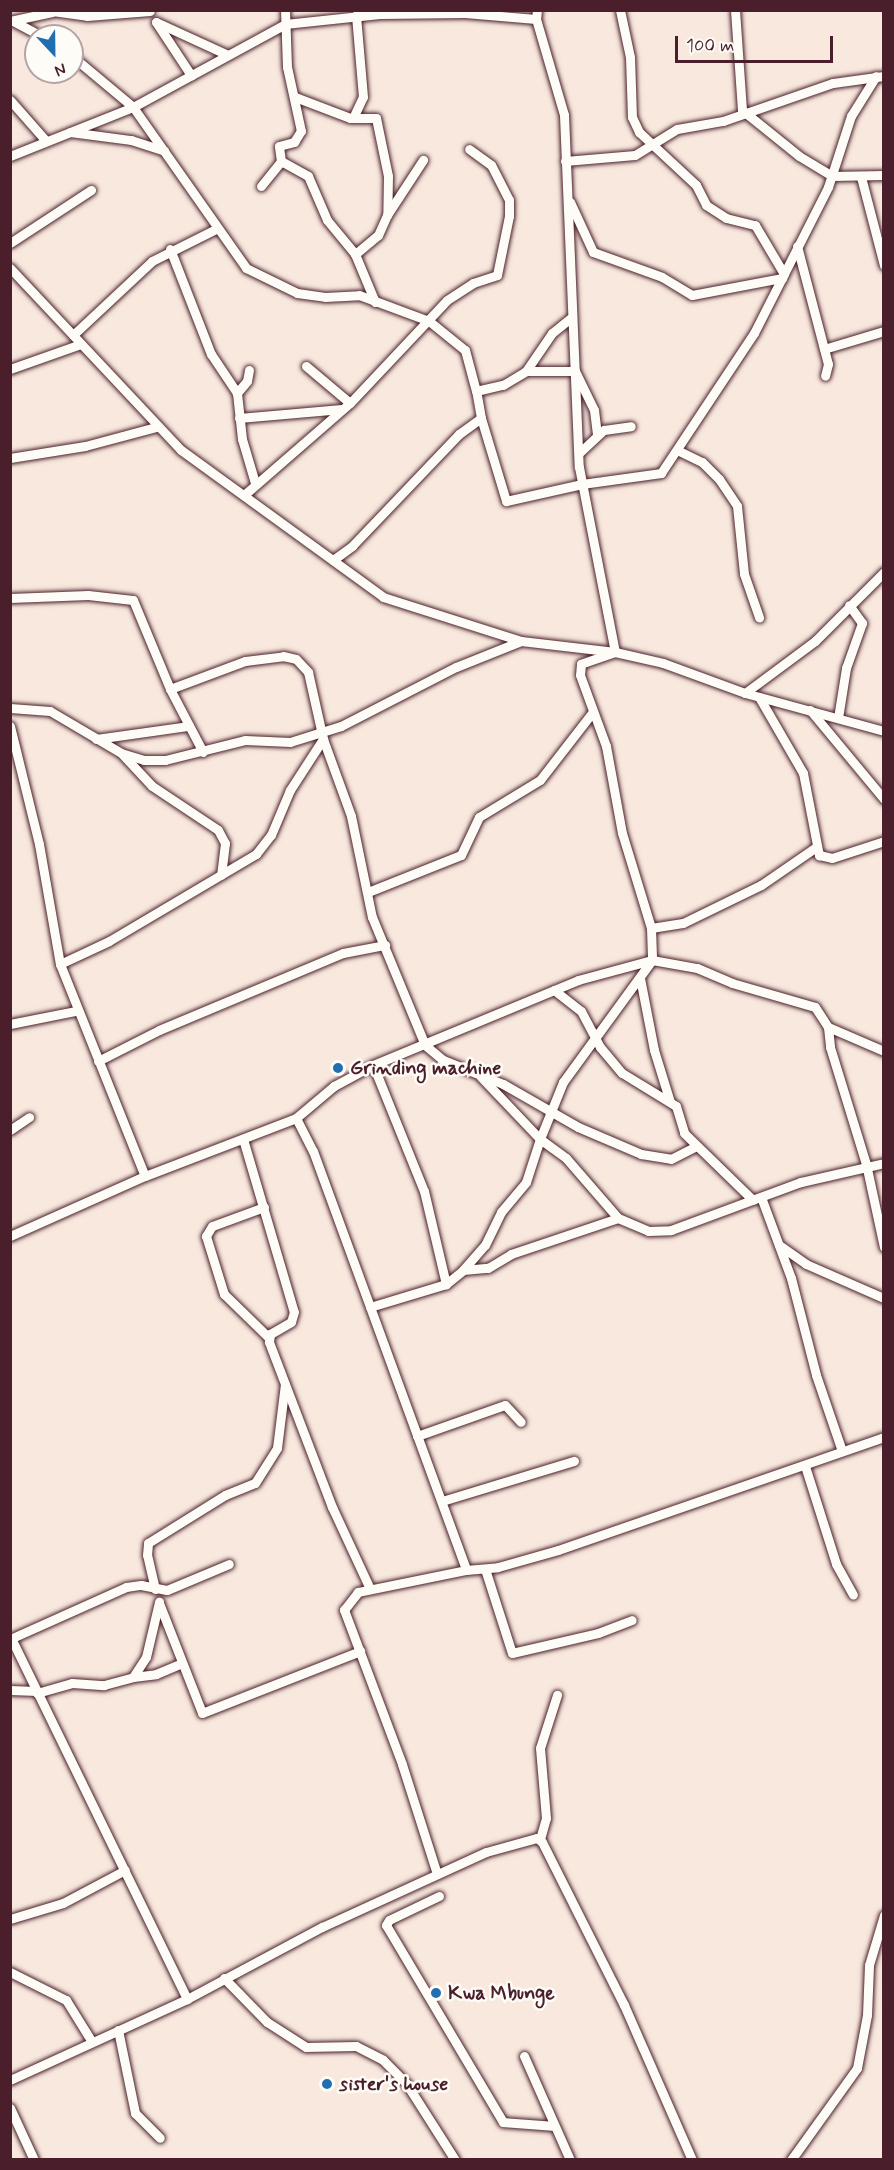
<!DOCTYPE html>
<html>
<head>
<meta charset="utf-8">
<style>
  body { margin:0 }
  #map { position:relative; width:894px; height:2170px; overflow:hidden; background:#f8e8dd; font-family:Mynerve,sans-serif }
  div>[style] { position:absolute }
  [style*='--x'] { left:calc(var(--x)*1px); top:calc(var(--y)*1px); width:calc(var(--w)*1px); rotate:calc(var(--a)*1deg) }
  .roads { filter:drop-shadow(0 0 2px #4a1f2b) drop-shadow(0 0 2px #4a1f2b) }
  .minor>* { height:9px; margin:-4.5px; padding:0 4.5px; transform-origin:4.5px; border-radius:4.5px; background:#fdfcf7 }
  .dots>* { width:16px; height:16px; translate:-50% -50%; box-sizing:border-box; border:3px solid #fdfcf7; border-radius:50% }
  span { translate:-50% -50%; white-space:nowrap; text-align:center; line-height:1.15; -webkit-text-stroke:5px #fdfcf7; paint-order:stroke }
  .poi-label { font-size:20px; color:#4a1f2b; font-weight:700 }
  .left { translate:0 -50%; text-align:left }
  .frame { position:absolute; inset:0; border:12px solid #4a1f2b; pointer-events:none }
  .north { position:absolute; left:24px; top:24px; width:60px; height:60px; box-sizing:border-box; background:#fdfcf7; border:2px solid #b5a4a5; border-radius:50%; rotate:158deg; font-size:16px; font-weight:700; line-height:24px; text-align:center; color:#4a1f2b }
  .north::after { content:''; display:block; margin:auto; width:21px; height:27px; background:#1f6fb2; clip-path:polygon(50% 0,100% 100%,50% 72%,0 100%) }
  .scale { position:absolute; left:675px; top:36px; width:158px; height:27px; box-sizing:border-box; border:3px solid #4a1f2b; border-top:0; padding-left:8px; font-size:18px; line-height:21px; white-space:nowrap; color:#4a1f2b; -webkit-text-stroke:4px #fdfcf7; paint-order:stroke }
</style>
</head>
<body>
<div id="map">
  <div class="roads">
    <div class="minor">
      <div style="--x:45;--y:10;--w:42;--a:8.1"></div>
      <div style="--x:87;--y:16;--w:63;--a:-4.5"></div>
      <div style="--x:537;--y:10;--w:9;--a:96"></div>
      <div style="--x:536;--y:19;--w:100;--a:73.7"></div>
      <div style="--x:564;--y:115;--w:352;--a:87.6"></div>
      <div style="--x:579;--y:467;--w:188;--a:79"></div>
      <div style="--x:615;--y:652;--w:36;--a:161"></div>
      <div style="--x:581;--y:664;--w:11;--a:95"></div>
      <div style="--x:580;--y:675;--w:76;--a:69.9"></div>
      <div style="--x:606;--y:746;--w:88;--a:79.6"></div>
      <div style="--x:622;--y:833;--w:99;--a:73"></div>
      <div style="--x:651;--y:928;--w:32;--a:88"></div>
      <div style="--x:652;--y:960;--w:151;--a:126.1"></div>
      <div style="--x:563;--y:1082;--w:61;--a:112"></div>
      <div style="--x:540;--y:1139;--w:32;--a:36"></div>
      <div style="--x:566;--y:1158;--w:79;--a:49.1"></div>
      <div style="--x:620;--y:10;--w:48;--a:78"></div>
      <div style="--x:630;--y:57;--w:60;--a:88.1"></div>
      <div style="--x:632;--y:117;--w:17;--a:65"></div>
      <div style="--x:639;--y:132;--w:78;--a:42.9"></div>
      <div style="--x:696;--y:185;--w:22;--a:63"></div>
      <div style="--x:706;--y:205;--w:24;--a:33"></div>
      <div style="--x:726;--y:218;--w:30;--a:14"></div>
      <div style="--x:755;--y:225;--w:57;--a:59.4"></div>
      <div style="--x:735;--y:10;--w:100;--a:86"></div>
      <div style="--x:742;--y:110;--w:73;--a:38.9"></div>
      <div style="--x:799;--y:156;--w:39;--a:31"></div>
      <div style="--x:832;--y:176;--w:52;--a:-1.1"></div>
      <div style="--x:10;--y:21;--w:43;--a:-12.1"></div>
      <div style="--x:13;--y:21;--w:32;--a:28"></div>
      <div style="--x:156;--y:22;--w:77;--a:24.6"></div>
      <div style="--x:156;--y:22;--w:64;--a:56.6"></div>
      <div style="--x:72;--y:56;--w:80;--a:39.9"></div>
      <div style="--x:133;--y:107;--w:197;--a:54.9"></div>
      <div style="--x:246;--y:268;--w:57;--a:26.1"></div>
      <div style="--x:297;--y:293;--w:28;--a:8"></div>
      <div style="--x:325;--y:297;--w:34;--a:-3"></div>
      <div style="--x:359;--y:295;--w:75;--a:20.4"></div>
      <div style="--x:429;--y:321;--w:46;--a:38.9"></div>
      <div style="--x:465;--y:350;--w:42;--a:75"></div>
      <div style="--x:476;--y:391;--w:28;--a:-13"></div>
      <div style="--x:503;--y:385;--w:27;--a:-31"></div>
      <div style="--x:526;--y:371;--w:49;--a:0"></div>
      <div style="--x:575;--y:371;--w:43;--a:64"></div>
      <div style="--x:594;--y:410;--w:24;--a:83"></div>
      <div style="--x:295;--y:97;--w:59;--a:20.9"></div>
      <div style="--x:350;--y:118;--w:26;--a:0"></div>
      <div style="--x:376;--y:118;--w:59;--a:78.3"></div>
      <div style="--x:388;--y:176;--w:39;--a:91"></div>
      <div style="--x:387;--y:215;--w:22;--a:114"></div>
      <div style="--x:378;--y:235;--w:30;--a:140"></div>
      <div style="--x:355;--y:254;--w:52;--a:67.4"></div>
      <div style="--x:10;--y:100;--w:55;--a:48.7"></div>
      <div style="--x:353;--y:118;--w:23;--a:-65"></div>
      <div style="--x:363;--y:97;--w:82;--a:-94.9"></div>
      <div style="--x:70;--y:132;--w:62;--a:7.5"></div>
      <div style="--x:131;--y:140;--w:35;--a:18"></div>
      <div style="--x:10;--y:156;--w:132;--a:-21.7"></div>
      <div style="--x:133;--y:107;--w:173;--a:-28.6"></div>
      <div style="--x:285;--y:24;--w:95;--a:-6.1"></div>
      <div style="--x:379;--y:14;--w:86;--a:-0.7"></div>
      <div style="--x:465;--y:13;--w:71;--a:4.8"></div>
      <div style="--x:281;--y:161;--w:31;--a:29"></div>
      <div style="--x:308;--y:176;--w:48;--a:66.6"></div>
      <div style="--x:327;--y:220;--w:44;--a:50.5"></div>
      <div style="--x:565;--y:161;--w:70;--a:-4.9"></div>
      <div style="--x:635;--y:155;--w:49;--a:-31.8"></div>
      <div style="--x:677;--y:129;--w:47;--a:-9.9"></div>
      <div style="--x:723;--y:121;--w:116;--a:-19.1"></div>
      <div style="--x:833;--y:83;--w:51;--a:-7.8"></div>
      <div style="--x:861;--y:177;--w:91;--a:75.4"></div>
      <div style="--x:261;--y:186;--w:32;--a:-51"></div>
      <div style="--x:281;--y:161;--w:15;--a:-98"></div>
      <div style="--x:279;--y:146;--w:16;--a:-15"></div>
      <div style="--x:294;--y:142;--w:13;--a:-58"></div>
      <div style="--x:301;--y:131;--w:66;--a:-102.3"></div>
      <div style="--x:287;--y:67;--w:57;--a:-92"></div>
      <div style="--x:570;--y:202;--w:55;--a:65.3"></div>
      <div style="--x:593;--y:252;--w:73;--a:19.9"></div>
      <div style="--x:662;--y:277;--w:35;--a:31"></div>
      <div style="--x:692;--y:295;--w:92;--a:-10.7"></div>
      <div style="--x:387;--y:215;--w:66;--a:-56.8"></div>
      <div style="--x:10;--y:243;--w:97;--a:-33.2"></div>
      <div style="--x:797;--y:246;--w:122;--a:75.3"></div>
      <div style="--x:828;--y:364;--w:12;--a:104"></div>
      <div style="--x:170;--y:249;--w:113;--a:68.7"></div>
      <div style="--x:211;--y:354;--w:47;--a:56.3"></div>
      <div style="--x:10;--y:268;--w:250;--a:46.8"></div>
      <div style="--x:181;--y:450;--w:250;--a:36"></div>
      <div style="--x:383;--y:597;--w:145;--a:17.7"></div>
      <div style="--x:521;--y:641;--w:95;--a:6.7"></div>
      <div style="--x:615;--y:652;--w:49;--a:12.9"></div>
      <div style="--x:663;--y:663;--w:87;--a:20.1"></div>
      <div style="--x:745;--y:693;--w:144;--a:15.3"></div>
      <div style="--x:73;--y:335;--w:108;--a:-43.1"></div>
      <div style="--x:152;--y:261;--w:72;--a:-26.6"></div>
      <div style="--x:824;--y:349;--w:63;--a:-16.7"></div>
      <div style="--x:306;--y:366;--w:57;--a:40.1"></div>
      <div style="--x:10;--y:369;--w:75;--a:-19.4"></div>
      <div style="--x:249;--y:370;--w:11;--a:100"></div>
      <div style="--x:247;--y:381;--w:16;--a:130"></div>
      <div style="--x:237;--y:393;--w:46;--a:83.8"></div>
      <div style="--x:242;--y:439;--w:46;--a:73.5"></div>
      <div style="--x:526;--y:371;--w:46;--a:-55.6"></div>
      <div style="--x:552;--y:333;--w:26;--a:-39"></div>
      <div style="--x:239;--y:418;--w:103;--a:-5"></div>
      <div style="--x:481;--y:418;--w:87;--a:73.2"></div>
      <div style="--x:506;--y:501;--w:78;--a:-12.6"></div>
      <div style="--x:582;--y:484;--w:80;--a:-7.9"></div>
      <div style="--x:661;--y:473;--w:168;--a:-56.4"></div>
      <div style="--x:754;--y:333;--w:164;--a:-63.1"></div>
      <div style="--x:828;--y:187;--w:75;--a:-72.1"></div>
      <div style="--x:851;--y:116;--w:47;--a:-58"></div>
      <div style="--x:677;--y:450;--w:28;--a:26"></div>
      <div style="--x:702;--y:462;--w:24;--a:45"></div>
      <div style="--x:719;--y:479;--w:32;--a:56"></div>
      <div style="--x:737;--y:506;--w:68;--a:84.1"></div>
      <div style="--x:744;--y:574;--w:46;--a:70.8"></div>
      <div style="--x:579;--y:453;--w:34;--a:-43"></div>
      <div style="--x:604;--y:430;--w:27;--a:-8"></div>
      <div style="--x:10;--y:458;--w:76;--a:-9.1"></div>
      <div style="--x:85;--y:446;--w:73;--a:-15"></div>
      <div style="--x:244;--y:495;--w:140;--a:-41"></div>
      <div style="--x:350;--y:403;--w:141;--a:-46.7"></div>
      <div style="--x:447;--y:300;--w:31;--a:-33"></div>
      <div style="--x:473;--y:283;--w:25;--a:-18"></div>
      <div style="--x:497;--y:275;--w:60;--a:-78.5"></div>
      <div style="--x:509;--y:216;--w:16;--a:-90"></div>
      <div style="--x:509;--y:200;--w:39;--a:-117"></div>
      <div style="--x:491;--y:165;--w:27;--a:-144"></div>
      <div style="--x:333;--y:560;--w:24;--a:-36"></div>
      <div style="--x:352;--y:546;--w:155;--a:-46.3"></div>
      <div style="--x:459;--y:434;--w:27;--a:-36"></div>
      <div style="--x:481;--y:418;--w:27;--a:-100"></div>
      <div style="--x:10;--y:598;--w:78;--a:-2.2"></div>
      <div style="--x:88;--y:595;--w:45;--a:6.3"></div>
      <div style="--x:133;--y:600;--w:96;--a:67.4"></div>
      <div style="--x:170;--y:689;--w:71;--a:62.4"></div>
      <div style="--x:170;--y:689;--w:80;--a:-20.5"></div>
      <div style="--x:245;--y:661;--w:38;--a:-7"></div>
      <div style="--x:283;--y:656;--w:13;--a:13"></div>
      <div style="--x:296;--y:659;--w:18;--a:47"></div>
      <div style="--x:308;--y:672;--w:69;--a:77.4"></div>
      <div style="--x:323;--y:739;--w:82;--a:70"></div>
      <div style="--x:351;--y:816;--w:103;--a:78.3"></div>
      <div style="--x:372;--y:917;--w:139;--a:67.5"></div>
      <div style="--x:425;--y:1045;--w:23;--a:40"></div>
      <div style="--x:443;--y:1060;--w:65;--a:21.8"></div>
      <div style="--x:503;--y:1084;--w:86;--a:29.8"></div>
      <div style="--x:578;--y:1127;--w:69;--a:23.2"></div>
      <div style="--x:641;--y:1154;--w:30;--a:9"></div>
      <div style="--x:671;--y:1159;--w:28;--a:-27"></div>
      <div style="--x:745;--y:693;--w:87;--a:-36.6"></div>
      <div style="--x:815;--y:641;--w:98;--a:-45"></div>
      <div style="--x:759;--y:697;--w:88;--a:59.9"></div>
      <div style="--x:803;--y:773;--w:84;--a:79"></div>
      <div style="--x:819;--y:855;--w:13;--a:13"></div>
      <div style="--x:832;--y:858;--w:55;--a:-18.1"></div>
      <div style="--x:10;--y:708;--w:40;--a:4.3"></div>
      <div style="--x:50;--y:711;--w:82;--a:30.6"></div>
      <div style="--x:121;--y:753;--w:24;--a:17"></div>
      <div style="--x:144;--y:760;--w:21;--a:0"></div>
      <div style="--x:165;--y:760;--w:82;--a:-14"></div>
      <div style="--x:245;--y:740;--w:45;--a:2.5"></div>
      <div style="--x:290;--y:742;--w:53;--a:-17.4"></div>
      <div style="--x:341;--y:726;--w:129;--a:-27.2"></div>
      <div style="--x:456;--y:667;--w:70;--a:-21.8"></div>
      <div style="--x:810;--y:710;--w:116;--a:50.3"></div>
      <div style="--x:838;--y:718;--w:51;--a:-80.9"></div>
      <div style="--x:846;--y:668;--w:48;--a:-70.4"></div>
      <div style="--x:862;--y:623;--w:22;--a:-126"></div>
      <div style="--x:10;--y:726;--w:122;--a:76.2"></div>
      <div style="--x:39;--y:844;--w:122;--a:80.1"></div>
      <div style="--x:60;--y:964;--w:228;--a:68.2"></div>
      <div style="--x:96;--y:739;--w:94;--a:-8"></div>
      <div style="--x:123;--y:755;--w:42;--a:46.9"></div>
      <div style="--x:152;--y:786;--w:79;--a:33.7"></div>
      <div style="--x:218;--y:830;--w:15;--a:62"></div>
      <div style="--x:225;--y:843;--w:32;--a:97"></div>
      <div style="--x:368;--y:892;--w:100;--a:-21.7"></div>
      <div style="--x:461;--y:855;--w:42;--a:-64.7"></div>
      <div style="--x:479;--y:817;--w:71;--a:-31.2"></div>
      <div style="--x:540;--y:780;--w:85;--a:-52.2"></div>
      <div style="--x:651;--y:928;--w:32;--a:-9"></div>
      <div style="--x:683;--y:923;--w:87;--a:-26"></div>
      <div style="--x:761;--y:885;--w:67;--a:-34.6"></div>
      <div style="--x:60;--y:964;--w:54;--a:-25.1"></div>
      <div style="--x:109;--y:941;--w:171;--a:-30.6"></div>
      <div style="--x:256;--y:854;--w:24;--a:-52"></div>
      <div style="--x:271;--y:835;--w:49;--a:-67.1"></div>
      <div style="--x:290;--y:790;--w:61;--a:-57.1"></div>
      <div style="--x:640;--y:978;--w:73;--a:79"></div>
      <div style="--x:654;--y:1050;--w:54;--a:72.9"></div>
      <div style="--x:554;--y:990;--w:34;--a:38"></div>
      <div style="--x:581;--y:1011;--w:41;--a:62.2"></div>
      <div style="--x:600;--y:1047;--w:34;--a:50"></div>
      <div style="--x:622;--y:1073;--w:63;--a:31.4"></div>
      <div style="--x:676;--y:1106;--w:28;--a:73"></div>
      <div style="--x:684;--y:1133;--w:96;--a:44.2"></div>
      <div style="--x:10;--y:1024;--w:66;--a:-11.3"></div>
      <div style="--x:828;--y:1027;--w:61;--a:23.2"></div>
      <div style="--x:98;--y:1061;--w:68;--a:-26.9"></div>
      <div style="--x:159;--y:1030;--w:199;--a:-22.7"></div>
      <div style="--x:343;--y:953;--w:43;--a:-10.8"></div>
      <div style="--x:373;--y:1065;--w:136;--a:68"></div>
      <div style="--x:424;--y:1191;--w:96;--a:76.7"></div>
      <div style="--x:296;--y:1118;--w:37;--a:63"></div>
      <div style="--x:313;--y:1151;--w:446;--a:69.9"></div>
      <div style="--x:466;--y:1570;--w:32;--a:-5"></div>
      <div style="--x:498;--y:1567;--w:62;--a:-15.8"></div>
      <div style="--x:558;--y:1550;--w:345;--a:-19.1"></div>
      <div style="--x:10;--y:1130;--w:23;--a:-34"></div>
      <div style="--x:243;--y:1139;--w:180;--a:73.6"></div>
      <div style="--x:294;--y:1312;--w:10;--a:107"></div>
      <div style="--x:291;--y:1322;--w:24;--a:150"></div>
      <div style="--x:270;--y:1334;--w:8;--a:97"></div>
      <div style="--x:269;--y:1342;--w:177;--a:69.1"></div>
      <div style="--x:332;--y:1507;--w:90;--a:65.1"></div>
      <div style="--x:761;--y:1197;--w:86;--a:69.7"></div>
      <div style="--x:791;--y:1278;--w:100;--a:75.5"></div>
      <div style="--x:816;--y:1375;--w:80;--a:71.1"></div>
      <div style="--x:264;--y:1207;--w:55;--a:159.9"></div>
      <div style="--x:212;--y:1226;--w:12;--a:121"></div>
      <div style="--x:206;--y:1236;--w:61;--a:72.8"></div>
      <div style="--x:224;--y:1294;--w:62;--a:44.3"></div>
      <div style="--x:10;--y:1236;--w:148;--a:-24"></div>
      <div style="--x:145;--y:1176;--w:162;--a:-21"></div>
      <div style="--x:296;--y:1118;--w:50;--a:-40.1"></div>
      <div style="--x:334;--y:1086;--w:44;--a:-28.3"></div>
      <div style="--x:373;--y:1065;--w:222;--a:-22.5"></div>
      <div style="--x:578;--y:980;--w:77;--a:-15.1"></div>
      <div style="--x:652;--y:960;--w:46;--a:10.1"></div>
      <div style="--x:697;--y:968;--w:38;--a:23"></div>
      <div style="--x:732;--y:983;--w:86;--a:16.1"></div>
      <div style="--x:815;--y:1007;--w:24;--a:57"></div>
      <div style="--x:828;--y:1027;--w:20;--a:84"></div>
      <div style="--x:830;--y:1047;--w:122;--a:72.9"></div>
      <div style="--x:866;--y:1164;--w:85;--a:77.8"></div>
      <div style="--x:779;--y:1245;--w:33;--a:35"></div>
      <div style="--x:806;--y:1264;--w:85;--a:23.6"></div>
      <div style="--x:463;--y:1270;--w:33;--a:-49"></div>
      <div style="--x:485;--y:1245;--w:37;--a:-64"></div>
      <div style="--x:501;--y:1212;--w:39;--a:-50"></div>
      <div style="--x:526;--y:1182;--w:45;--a:-72"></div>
      <div style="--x:540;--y:1139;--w:86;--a:-133.6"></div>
      <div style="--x:370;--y:1307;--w:79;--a:-16.8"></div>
      <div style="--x:446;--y:1284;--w:22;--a:-39"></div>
      <div style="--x:463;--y:1270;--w:25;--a:-5"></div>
      <div style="--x:488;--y:1268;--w:27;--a:-31"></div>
      <div style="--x:511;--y:1254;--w:113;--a:-18.6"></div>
      <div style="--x:618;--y:1218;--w:33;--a:23"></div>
      <div style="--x:648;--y:1231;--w:23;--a:-2"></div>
      <div style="--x:671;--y:1230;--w:139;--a:-20.3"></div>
      <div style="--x:801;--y:1182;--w:85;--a:-12.9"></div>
      <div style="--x:417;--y:1436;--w:93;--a:-19.4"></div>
      <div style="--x:505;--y:1405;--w:23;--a:47"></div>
      <div style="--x:805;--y:1466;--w:103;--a:72.4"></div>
      <div style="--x:836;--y:1564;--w:35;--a:61"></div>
      <div style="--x:442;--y:1501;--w:138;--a:-16.9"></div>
      <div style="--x:485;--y:1569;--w:88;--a:72.2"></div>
      <div style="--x:512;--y:1653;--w:88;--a:-13.1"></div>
      <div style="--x:598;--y:1633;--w:36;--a:-21"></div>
      <div style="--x:155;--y:1589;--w:35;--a:-103"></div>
      <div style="--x:147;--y:1555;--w:12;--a:-85"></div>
      <div style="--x:148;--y:1543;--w:91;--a:-31.9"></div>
      <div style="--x:225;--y:1495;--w:32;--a:-22"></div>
      <div style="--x:255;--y:1483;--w:41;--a:-57.8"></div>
      <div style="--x:277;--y:1448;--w:64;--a:-82.9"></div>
      <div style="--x:159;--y:1603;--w:118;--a:68.6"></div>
      <div style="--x:202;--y:1713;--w:170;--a:-21.4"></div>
      <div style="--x:11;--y:1638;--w:402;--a:64"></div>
      <div style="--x:10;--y:1639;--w:127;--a:-24.1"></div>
      <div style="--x:126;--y:1587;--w:15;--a:-8"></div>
      <div style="--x:141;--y:1585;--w:26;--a:11"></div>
      <div style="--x:167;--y:1590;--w:67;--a:-22.8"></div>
      <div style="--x:133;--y:1677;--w:23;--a:-7"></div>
      <div style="--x:156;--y:1674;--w:28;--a:-23"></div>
      <div style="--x:10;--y:1690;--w:27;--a:2"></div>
      <div style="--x:37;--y:1693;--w:36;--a:-16"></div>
      <div style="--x:72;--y:1683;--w:32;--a:4"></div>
      <div style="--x:104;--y:1685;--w:30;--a:-15"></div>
      <div style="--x:133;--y:1677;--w:24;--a:-57"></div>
      <div style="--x:146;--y:1657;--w:57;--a:-76.7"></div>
      <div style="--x:540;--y:1839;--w:22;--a:-74"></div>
      <div style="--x:546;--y:1818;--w:70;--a:-94.9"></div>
      <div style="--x:540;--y:1748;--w:56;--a:-72.2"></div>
      <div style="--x:437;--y:1874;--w:115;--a:-107.7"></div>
      <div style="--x:402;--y:1764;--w:165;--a:-110.6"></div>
      <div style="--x:344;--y:1610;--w:23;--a:-52"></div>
      <div style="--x:358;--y:1592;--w:110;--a:-11.5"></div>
      <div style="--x:439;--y:1896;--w:55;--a:154.4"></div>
      <div style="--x:389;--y:1920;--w:6;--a:121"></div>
      <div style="--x:386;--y:1925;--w:229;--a:59.3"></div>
      <div style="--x:503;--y:2122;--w:51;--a:4.5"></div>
      <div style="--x:10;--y:1919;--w:55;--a:-16.8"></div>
      <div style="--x:63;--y:1903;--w:70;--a:-28"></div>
      <div style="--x:10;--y:1972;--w:63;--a:26.6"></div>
      <div style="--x:66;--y:2000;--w:49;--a:58.2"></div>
      <div style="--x:224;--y:1978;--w:62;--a:45.7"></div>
      <div style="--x:267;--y:2022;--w:46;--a:32.7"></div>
      <div style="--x:306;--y:2047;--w:50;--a:-1.1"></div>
      <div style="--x:356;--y:2046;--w:30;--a:27"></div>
      <div style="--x:383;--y:2060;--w:33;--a:45"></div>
      <div style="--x:406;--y:2083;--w:91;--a:57.5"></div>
      <div style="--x:118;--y:2030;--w:85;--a:78.4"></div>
      <div style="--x:135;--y:2113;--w:35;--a:45"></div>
      <div style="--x:524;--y:2056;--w:114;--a:66.1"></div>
      <div style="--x:10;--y:2080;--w:195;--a:-24.6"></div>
      <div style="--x:187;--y:1999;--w:153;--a:-28.1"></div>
      <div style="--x:322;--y:1927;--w:180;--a:-24.6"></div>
      <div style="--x:486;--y:1852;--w:53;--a:-15.4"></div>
      <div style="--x:537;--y:1838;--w:6;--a:39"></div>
      <div style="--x:542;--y:1842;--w:182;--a:63.3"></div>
      <div style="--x:624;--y:2005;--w:169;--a:66.3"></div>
      <div style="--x:10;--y:2108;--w:57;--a:65.2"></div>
      <div style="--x:791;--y:2160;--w:113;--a:-54.3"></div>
      <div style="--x:857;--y:2068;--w:54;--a:-79.3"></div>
      <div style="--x:867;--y:2015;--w:50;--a:-87.7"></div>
      <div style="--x:869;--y:1965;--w:52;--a:-73.3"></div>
    </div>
  </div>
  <div class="dots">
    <div style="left:338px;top:1068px;background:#1f6fb2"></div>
    <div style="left:436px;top:1993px;background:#1f6fb2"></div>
    <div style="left:327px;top:2084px;background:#1f6fb2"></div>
  </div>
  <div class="poi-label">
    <span class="left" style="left:350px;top:1068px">Grinding machine</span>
    <span class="left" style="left:448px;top:1993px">Kwa Mbunge</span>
    <span class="left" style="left:339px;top:2084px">sister's house</span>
  </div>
  <div class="frame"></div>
  <div class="north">N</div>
  <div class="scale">100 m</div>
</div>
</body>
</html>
